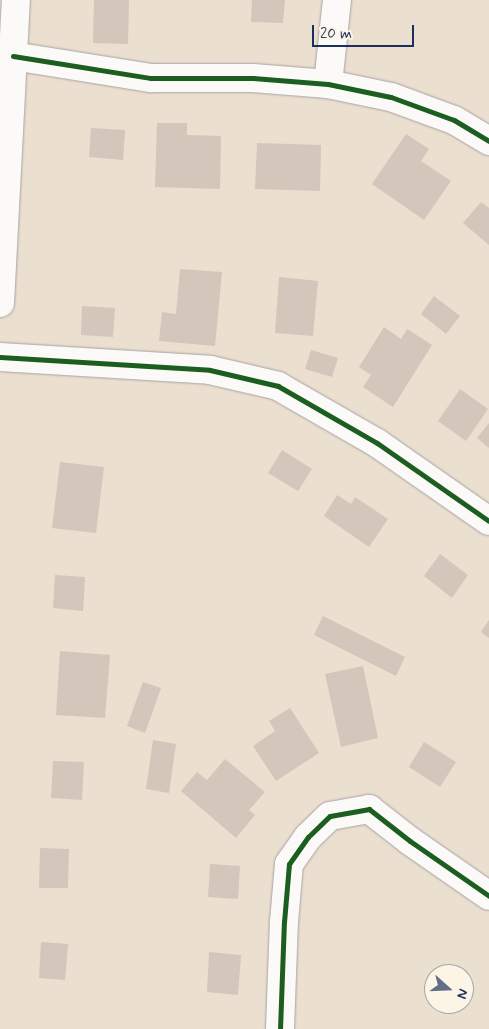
<!DOCTYPE html>
<html>
<head>
<meta charset="utf-8">
<style>
  body { margin:0 }
  #map { position:relative; width:489px; height:1029px; overflow:hidden; background:#ebdfd0; font-family:Mynerve,sans-serif }
  div>[style] { position:absolute }
  [style*='--x'] { left:calc(var(--x)*1px); top:calc(var(--y)*1px); width:calc(var(--w)*1px); rotate:calc(var(--a)*1deg) }
  .building>* { inset:0; background:#d3c6ba }
  .roads { filter:drop-shadow(0 0 1px #a7a3a1) drop-shadow(0 0 1px #a7a3a1) }
  .minor>* { height:28px; margin:-14px; padding:0 14px; transform-origin:14px; border-radius:14px; background:#fcfaf8 }
  .cycleway>* { height:5px; margin:-2.5px; padding:0 2.5px; transform-origin:2.5px; border-radius:2.5px; background:#1b5e20 }
  span { translate:-50% -50%; white-space:nowrap; text-align:center; line-height:1.15; -webkit-text-stroke:4px #fcf5e5; paint-order:stroke }
  .north { position:absolute; left:424px; top:964px; width:50px; height:50px; box-sizing:border-box; background:#fcf5e5; border:1px solid #a2a6af; border-radius:50%; rotate:110deg; font-size:14px; font-weight:700; line-height:20px; text-align:center; color:#1b2f5e }
  .north::after { content:''; display:block; margin:auto; width:18px; height:22px; background:#646d86; clip-path:polygon(50% 0,100% 100%,50% 72%,0 100%) }
  .scale { position:absolute; left:312px; top:25px; width:102px; height:22px; box-sizing:border-box; border:2px solid #1b2f5e; border-top:0; padding-left:6px; font-size:15px; line-height:18px; white-space:nowrap; color:#1b2f5e; -webkit-text-stroke:4px #fcf5e5; paint-order:stroke }
</style>
</head>
<body>
<div id="map">
  <div class="building">
    <div style="clip-path:polygon(94px 0,129px 0,128px 44px,93px 43px)"></div>
    <div style="clip-path:polygon(252px 0,285px 0,283px 23px,251px 22px)"></div>
    <div style="clip-path:polygon(157px 123px,187px 123px,187px 135px,221px 136px,220px 189px,155px 187px)"></div>
    <div style="clip-path:polygon(91px 128px,125px 130px,123px 160px,89px 157px)"></div>
    <div style="clip-path:polygon(406px 134px,429px 149px,421px 161px,451px 181px,424px 220px,372px 184px)"></div>
    <div style="clip-path:polygon(257px 143px,321px 145px,320px 191px,255px 189px)"></div>
    <div style="clip-path:polygon(481px 202px,489px 208px,489px 245px,463px 223px)"></div>
    <div style="clip-path:polygon(180px 269px,222px 272px,215px 346px,159px 341px,162px 312px,176px 314px)"></div>
    <div style="clip-path:polygon(279px 277px,318px 281px,313px 336px,275px 333px)"></div>
    <div style="clip-path:polygon(434px 296px,460px 316px,446px 334px,421px 314px)"></div>
    <div style="clip-path:polygon(82px 306px,115px 308px,113px 337px,81px 335px)"></div>
    <div style="clip-path:polygon(384px 327px,401px 339px,407px 329px,432px 345px,393px 407px,363px 387px,371px 375px,359px 367px)"></div>
    <div style="clip-path:polygon(311px 350px,338px 358px,332px 377px,305px 369px)"></div>
    <div style="clip-path:polygon(460px 389px,488px 409px,466px 441px,438px 421px)"></div>
    <div style="clip-path:polygon(489px 423px,489px 448px,477px 438px)"></div>
    <div style="clip-path:polygon(282px 450px,312px 469px,298px 491px,268px 473px)"></div>
    <div style="clip-path:polygon(60px 462px,104px 467px,96px 533px,52px 528px)"></div>
    <div style="clip-path:polygon(337px 495px,351px 504px,355px 497px,388px 519px,369px 547px,324px 516px)"></div>
    <div style="clip-path:polygon(440px 554px,468px 575px,452px 598px,424px 576px)"></div>
    <div style="clip-path:polygon(55px 575px,85px 577px,83px 611px,53px 608px)"></div>
    <div style="clip-path:polygon(323px 616px,405px 657px,396px 676px,314px 635px)"></div>
    <div style="clip-path:polygon(489px 620px,489px 638px,481px 632px)"></div>
    <div style="clip-path:polygon(60px 651px,110px 655px,105px 718px,56px 715px)"></div>
    <div style="clip-path:polygon(363px 666px,378px 738px,341px 747px,325px 674px)"></div>
    <div style="clip-path:polygon(143px 682px,161px 688px,145px 733px,127px 726px)"></div>
    <div style="clip-path:polygon(290px 708px,319px 753px,276px 781px,253px 746px,275px 731px,269px 721px)"></div>
    <div style="clip-path:polygon(153px 740px,176px 744px,169px 793px,146px 789px)"></div>
    <div style="clip-path:polygon(424px 742px,456px 762px,440px 787px,409px 767px)"></div>
    <div style="clip-path:polygon(225px 759px,265px 792px,249px 810px,255px 815px,236px 838px,181px 791px,197px 772px,207px 780px)"></div>
    <div style="clip-path:polygon(53px 761px,84px 762px,82px 800px,51px 798px)"></div>
    <div style="clip-path:polygon(40px 848px,69px 849px,68px 888px,39px 888px)"></div>
    <div style="clip-path:polygon(210px 864px,240px 866px,238px 899px,208px 897px)"></div>
    <div style="clip-path:polygon(41px 942px,68px 944px,65px 980px,39px 978px)"></div>
    <div style="clip-path:polygon(209px 952px,241px 955px,238px 995px,207px 992px)"></div>
  </div>
  <div class="roads">
    <div class="minor">
      <div style="--x:13;--y:56;--w:140;--a:9.1"></div>
      <div style="--x:151;--y:78;--w:102;--a:0"></div>
      <div style="--x:253;--y:78;--w:75;--a:4.6"></div>
      <div style="--x:328;--y:84;--w:64;--a:11.7"></div>
      <div style="--x:391;--y:97;--w:67;--a:20.1"></div>
      <div style="--x:454;--y:120;--w:41;--a:31"></div>
      <div style="--x:328;--y:84;--w:84;--a:-83.9"></div>
      <div style="--x:0;--y:303;--w:303;--a:-87"></div>
      <div style="--x:0;--y:357;--w:210;--a:3.5"></div>
      <div style="--x:210;--y:370;--w:70;--a:13.2"></div>
      <div style="--x:278;--y:386;--w:114;--a:29.9"></div>
      <div style="--x:377;--y:443;--w:136;--a:34.9"></div>
      <div style="--x:280;--y:1029;--w:107;--a:-87.9"></div>
      <div style="--x:284;--y:922;--w:58;--a:-85.1"></div>
      <div style="--x:289;--y:864;--w:33;--a:-55"></div>
      <div style="--x:308;--y:837;--w:30;--a:-44"></div>
      <div style="--x:330;--y:816;--w:40;--a:-10"></div>
      <div style="--x:369;--y:809;--w:52;--a:38"></div>
      <div style="--x:410;--y:841;--w:96;--a:34.8"></div>
    </div>
  </div>
  <div class="cycleway">
    <div style="--x:13;--y:56;--w:140;--a:9.1"></div>
    <div style="--x:151;--y:78;--w:102;--a:0"></div>
    <div style="--x:253;--y:78;--w:75;--a:4.6"></div>
    <div style="--x:328;--y:84;--w:64;--a:11.7"></div>
    <div style="--x:391;--y:97;--w:67;--a:20.1"></div>
    <div style="--x:454;--y:120;--w:41;--a:31"></div>
    <div style="--x:0;--y:357;--w:210;--a:3.5"></div>
    <div style="--x:210;--y:370;--w:70;--a:13.2"></div>
    <div style="--x:278;--y:386;--w:114;--a:29.9"></div>
    <div style="--x:377;--y:443;--w:136;--a:34.9"></div>
    <div style="--x:280;--y:1029;--w:107;--a:-87.9"></div>
    <div style="--x:284;--y:922;--w:58;--a:-85.1"></div>
    <div style="--x:289;--y:864;--w:33;--a:-55"></div>
    <div style="--x:308;--y:837;--w:30;--a:-44"></div>
    <div style="--x:330;--y:816;--w:40;--a:-10"></div>
    <div style="--x:369;--y:809;--w:52;--a:38"></div>
    <div style="--x:410;--y:841;--w:96;--a:34.8"></div>
  </div>
  <div class="north">N</div>
  <div class="scale">20 m</div>
</div>
</body>
</html>
